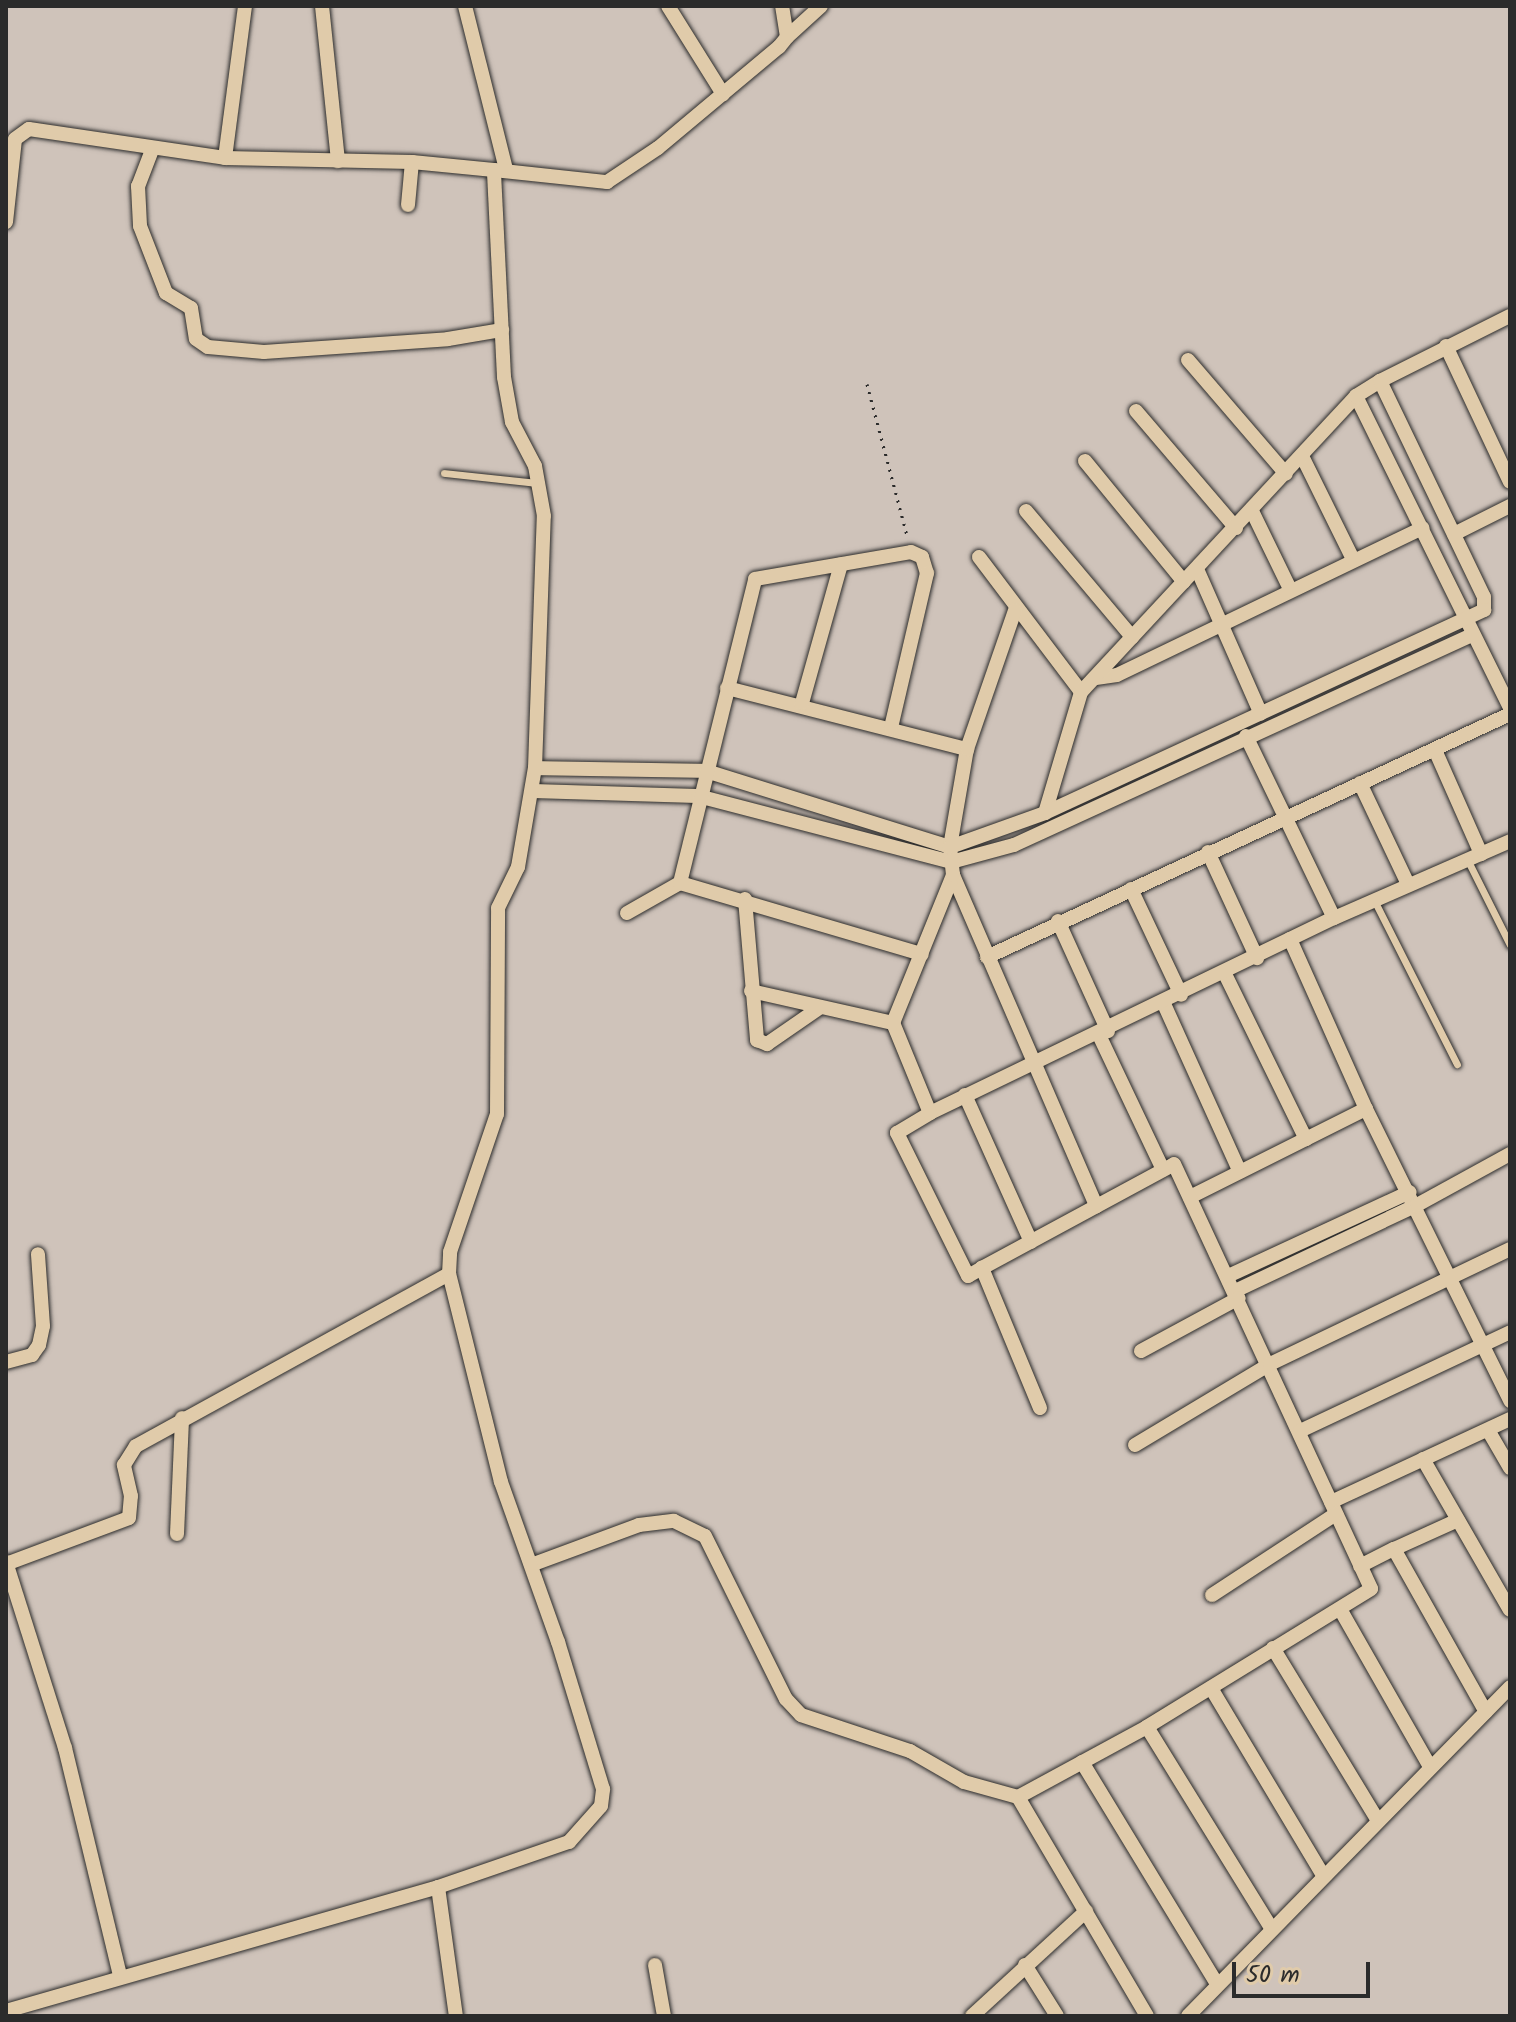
<!DOCTYPE html>
<html>
<head>
<meta charset="utf-8">
<style>
  body { margin:0 }
  #map { position:relative; width:1516px; height:2022px; overflow:hidden; background:#cfc3ba; font-family:Kalam,sans-serif }
  div>[style] { position:absolute }
  [style*='--x'] { left:calc(var(--x)*1px); top:calc(var(--y)*1px); width:calc(var(--w)*1px); rotate:calc(var(--a)*1deg) }
  .path>* { height:3px; margin-top:-1.5px; transform-origin:0; background:repeating-linear-gradient(90deg,#2b2b2b 0 2px,transparent 0 8px) }
  .roads { filter:drop-shadow(0 0 2px #2b2b2b) drop-shadow(0 0 2px #2b2b2b) }
  .service>* { height:7px; margin:-3.5px; padding:0 3.5px; transform-origin:3.5px; border-radius:3.5px; background:#e0cbaa }
  .minor>* { height:14px; margin:-7px; padding:0 7px; transform-origin:7px; border-radius:7px; background:#e0cbaa }
  span { translate:-50% -50%; white-space:nowrap; text-align:center; line-height:1.15; -webkit-text-stroke:8px #e0cbaa; paint-order:stroke }
  .frame { position:absolute; inset:0; border:8px solid #2b2b2b; pointer-events:none }
  .scale { position:absolute; left:1232px; top:1962px; width:138px; height:36px; box-sizing:border-box; border:4px solid #2b2b2b; border-top:0; padding-left:10px; font-size:24px; line-height:28px; white-space:nowrap; color:#2b2b2b; -webkit-text-stroke:6px #e0cbaa; paint-order:stroke }
</style>
</head>
<body>
<div id="map">
  <div class="path">
    <div style="--x:867;--y:384;--w:156;--a:75.2"></div>
  </div>
  <div class="roads">
    <div class="service">
      <div style="--x:444;--y:473;--w:95;--a:6.1"></div>
      <div style="--x:1467;--y:859;--w:96;--a:63.4"></div>
      <div style="--x:1374;--y:900;--w:184;--a:63.2"></div>
    </div>
    <div class="minor">
      <div style="--x:322;--y:6;--w:156;--a:84.1"></div>
      <div style="--x:465;--y:6;--w:168;--a:75.9"></div>
      <div style="--x:668;--y:6;--w:104;--a:58"></div>
      <div style="--x:787;--y:37;--w:46;--a:-42.4"></div>
      <div style="--x:152;--y:150;--w:39;--a:111"></div>
      <div style="--x:138;--y:186;--w:40;--a:87.1"></div>
      <div style="--x:140;--y:226;--w:72;--a:68.8"></div>
      <div style="--x:166;--y:293;--w:29;--a:31"></div>
      <div style="--x:191;--y:308;--w:31;--a:81"></div>
      <div style="--x:196;--y:339;--w:14;--a:34"></div>
      <div style="--x:208;--y:347;--w:56;--a:5.1"></div>
      <div style="--x:264;--y:352;--w:184;--a:-4"></div>
      <div style="--x:448;--y:339;--w:55;--a:-9.5"></div>
      <div style="--x:225;--y:158;--w:153;--a:-82.5"></div>
      <div style="--x:408;--y:205;--w:43;--a:-84.7"></div>
      <div style="--x:6;--y:222;--w:83;--a:-83.8"></div>
      <div style="--x:15;--y:139;--w:17;--a:-36"></div>
      <div style="--x:29;--y:129;--w:198;--a:8.4"></div>
      <div style="--x:225;--y:158;--w:187;--a:1.2"></div>
      <div style="--x:412;--y:162;--w:82;--a:5.6"></div>
      <div style="--x:1446;--y:346;--w:150;--a:64.8"></div>
      <div style="--x:1188;--y:360;--w:150;--a:49.3"></div>
      <div style="--x:1356;--y:396;--w:347;--a:63.7"></div>
      <div style="--x:1136;--y:411;--w:154;--a:49.5"></div>
      <div style="--x:1303;--y:458;--w:113;--a:63.7"></div>
      <div style="--x:1085;--y:461;--w:156;--a:50.7"></div>
      <div style="--x:1026;--y:511;--w:165;--a:49.9"></div>
      <div style="--x:1252;--y:511;--w:87;--a:64"></div>
      <div style="--x:1454;--y:534;--w:63;--a:-26.6"></div>
      <div style="--x:979;--y:557;--w:169;--a:52.9"></div>
      <div style="--x:1197;--y:569;--w:158;--a:66.2"></div>
      <div style="--x:1096;--y:678;--w:21;--a:-8"></div>
      <div style="--x:1117;--y:675;--w:339;--a:-25.7"></div>
      <div style="--x:727;--y:688;--w:248;--a:14.3"></div>
      <div style="--x:802;--y:703;--w:144;--a:-74.3"></div>
      <div style="--x:1246;--y:736;--w:202;--a:64.2"></div>
      <div style="--x:1435;--y:750;--w:114;--a:66.1"></div>
      <div style="--x:535;--y:768;--w:171;--a:1"></div>
      <div style="--x:706;--y:771;--w:256;--a:17.3"></div>
      <div style="--x:950;--y:847;--w:99;--a:-80.2"></div>
      <div style="--x:967;--y:749;--w:147;--a:-70.9"></div>
      <div style="--x:1360;--y:783;--w:112;--a:64.6"></div>
      <div style="--x:532;--y:791;--w:166;--a:1.7"></div>
      <div style="--x:698;--y:796;--w:261;--a:14.6"></div>
      <div style="--x:951;--y:862;--w:65;--a:-15.1"></div>
      <div style="--x:1014;--y:845;--w:504;--a:-24.63"></div>
      <div style="--x:1045;--y:813;--w:126;--a:-73.4"></div>
      <div style="--x:1081;--y:692;--w:404;--a:-47.1"></div>
      <div style="--x:1356;--y:396;--w:28;--a:-32"></div>
      <div style="--x:1208;--y:852;--w:117;--a:65.2"></div>
      <div style="--x:953;--y:875;--w:361;--a:66.6"></div>
      <div style="--x:680;--y:883;--w:313;--a:-76.1"></div>
      <div style="--x:755;--y:579;--w:158;--a:-9.8"></div>
      <div style="--x:911;--y:552;--w:12;--a:24"></div>
      <div style="--x:922;--y:557;--w:17;--a:73"></div>
      <div style="--x:927;--y:573;--w:159;--a:103.1"></div>
      <div style="--x:1131;--y:889;--w:117;--a:64.7"></div>
      <div style="--x:745;--y:899;--w:142;--a:85.1"></div>
      <div style="--x:757;--y:1040;--w:11;--a:22"></div>
      <div style="--x:767;--y:1044;--w:63;--a:-34.7"></div>
      <div style="--x:627;--y:913;--w:61;--a:-29.5"></div>
      <div style="--x:680;--y:883;--w:252;--a:16.4"></div>
      <div style="--x:1058;--y:921;--w:121;--a:65.6"></div>
      <div style="--x:1290;--y:939;--w:186;--a:65.9"></div>
      <div style="--x:1366;--y:1109;--w:326;--a:63.7"></div>
      <div style="--x:987;--y:957;--w:577;--a:-24.92"></div>
      <div style="--x:1225;--y:974;--w:184;--a:63.9"></div>
      <div style="--x:751;--y:991;--w:146;--a:12.7"></div>
      <div style="--x:1164;--y:1004;--w:184;--a:65.7"></div>
      <div style="--x:1099;--y:1035;--w:149;--a:64.6"></div>
      <div style="--x:965;--y:1095;--w:161;--a:65.8"></div>
      <div style="--x:930;--y:1113;--w:449;--a:-25.8"></div>
      <div style="--x:1334;--y:918;--w:192;--a:-23.6"></div>
      <div style="--x:1190;--y:1197;--w:197;--a:-26.6"></div>
      <div style="--x:982;--y:1268;--w:218;--a:-28.4"></div>
      <div style="--x:1174;--y:1164;--w:468;--a:65.1"></div>
      <div style="--x:1371;--y:1589;--w:263;--a:148.4"></div>
      <div style="--x:1147;--y:1727;--w:147;--a:151.5"></div>
      <div style="--x:1228;--y:1276;--w:200;--a:-24.8"></div>
      <div style="--x:1235;--y:1291;--w:201;--a:-25.3"></div>
      <div style="--x:1417;--y:1205;--w:106;--a:-28.7"></div>
      <div style="--x:1141;--y:1351;--w:111;--a:-28.4"></div>
      <div style="--x:6;--y:1362;--w:27;--a:-15"></div>
      <div style="--x:32;--y:1355;--w:12;--a:-55"></div>
      <div style="--x:39;--y:1345;--w:19;--a:-78"></div>
      <div style="--x:43;--y:1326;--w:72;--a:-94"></div>
      <div style="--x:1040;--y:1408;--w:152;--a:-112.5"></div>
      <div style="--x:982;--y:1268;--w:16;--a:150"></div>
      <div style="--x:968;--y:1276;--w:160;--a:-116.4"></div>
      <div style="--x:897;--y:1133;--w:39;--a:-31"></div>
      <div style="--x:930;--y:1113;--w:97;--a:-112.3"></div>
      <div style="--x:893;--y:1023;--w:160;--a:-67.9"></div>
      <div style="--x:953;--y:875;--w:28;--a:-96"></div>
      <div style="--x:950;--y:847;--w:101;--a:-19.7"></div>
      <div style="--x:1045;--y:813;--w:484;--a:-24.8"></div>
      <div style="--x:1484;--y:610;--w:13;--a:-90"></div>
      <div style="--x:1484;--y:597;--w:240;--a:-115.7"></div>
      <div style="--x:1380;--y:381;--w:145;--a:-26.6"></div>
      <div style="--x:1488;--y:1430;--w:44;--a:59.9"></div>
      <div style="--x:1300;--y:1431;--w:232;--a:-25.2"></div>
      <div style="--x:1135;--y:1445;--w:157;--a:-31"></div>
      <div style="--x:1270;--y:1364;--w:266;--a:-25.6"></div>
      <div style="--x:1423;--y:1459;--w:174;--a:60.1"></div>
      <div style="--x:1331;--y:1502;--w:197;--a:-24.9"></div>
      <div style="--x:177;--y:1534;--w:116;--a:-87.5"></div>
      <div style="--x:1394;--y:1549;--w:70;--a:-24.4"></div>
      <div style="--x:6;--y:1562;--w:195;--a:72.4"></div>
      <div style="--x:65;--y:1748;--w:234;--a:76.4"></div>
      <div style="--x:6;--y:1564;--w:131;--a:-20.5"></div>
      <div style="--x:129;--y:1518;--w:22;--a:-85"></div>
      <div style="--x:131;--y:1496;--w:32;--a:-103"></div>
      <div style="--x:124;--y:1465;--w:22;--a:-58"></div>
      <div style="--x:136;--y:1446;--w:357;--a:-28.8"></div>
      <div style="--x:531;--y:1565;--w:115;--a:-20.3"></div>
      <div style="--x:639;--y:1525;--w:35;--a:-7"></div>
      <div style="--x:674;--y:1521;--w:34;--a:26"></div>
      <div style="--x:705;--y:1536;--w:182;--a:63.6"></div>
      <div style="--x:786;--y:1699;--w:22;--a:47"></div>
      <div style="--x:801;--y:1715;--w:115;--a:18.3"></div>
      <div style="--x:910;--y:1751;--w:62;--a:29.9"></div>
      <div style="--x:964;--y:1782;--w:56;--a:15.5"></div>
      <div style="--x:1018;--y:1797;--w:254;--a:59.5"></div>
      <div style="--x:1360;--y:1566;--w:38;--a:-27"></div>
      <div style="--x:1394;--y:1549;--w:187;--a:60.6"></div>
      <div style="--x:1212;--y:1595;--w:148;--a:-33.2"></div>
      <div style="--x:1340;--y:1609;--w:182;--a:60.3"></div>
      <div style="--x:1273;--y:1648;--w:202;--a:58.7"></div>
      <div style="--x:1211;--y:1688;--w:218;--a:59.1"></div>
      <div style="--x:1147;--y:1727;--w:236;--a:58.3"></div>
      <div style="--x:1082;--y:1762;--w:258;--a:58.7"></div>
      <div style="--x:438;--y:1887;--w:130;--a:82.1"></div>
      <div style="--x:655;--y:1965;--w:52;--a:80"></div>
      <div style="--x:1025;--y:1965;--w:60;--a:57.9"></div>
      <div style="--x:6;--y:2011;--w:449;--a:-16"></div>
      <div style="--x:438;--y:1887;--w:139;--a:-19"></div>
      <div style="--x:569;--y:1842;--w:48;--a:-48.4"></div>
      <div style="--x:601;--y:1806;--w:17;--a:-83"></div>
      <div style="--x:603;--y:1789;--w:154;--a:-107"></div>
      <div style="--x:558;--y:1642;--w:170;--a:-109.6"></div>
      <div style="--x:501;--y:1482;--w:214;--a:-104"></div>
      <div style="--x:449;--y:1274;--w:22;--a:-87"></div>
      <div style="--x:450;--y:1252;--w:146;--a:-71.2"></div>
      <div style="--x:497;--y:1114;--w:206;--a:-89.7"></div>
      <div style="--x:498;--y:908;--w:46;--a:-64"></div>
      <div style="--x:518;--y:867;--w:100;--a:-80.3"></div>
      <div style="--x:535;--y:768;--w:252;--a:-88"></div>
      <div style="--x:544;--y:516;--w:51;--a:-100.2"></div>
      <div style="--x:535;--y:466;--w:50;--a:-117.6"></div>
      <div style="--x:512;--y:422;--w:46;--a:-100.1"></div>
      <div style="--x:504;--y:377;--w:207;--a:-92.8"></div>
      <div style="--x:494;--y:170;--w:114;--a:6.1"></div>
      <div style="--x:607;--y:182;--w:61;--a:-33.7"></div>
      <div style="--x:658;--y:148;--w:158;--a:-39.9"></div>
      <div style="--x:779;--y:47;--w:13;--a:-51"></div>
      <div style="--x:787;--y:37;--w:31;--a:-99"></div>
      <div style="--x:972;--y:2016;--w:155;--a:-42.6"></div>
      <div style="--x:1188;--y:2016;--w:460;--a:-45.6"></div>
    </div>
  </div>
  <div class="frame"></div>
  <div class="scale">50 m</div>
</div>
</body>
</html>
